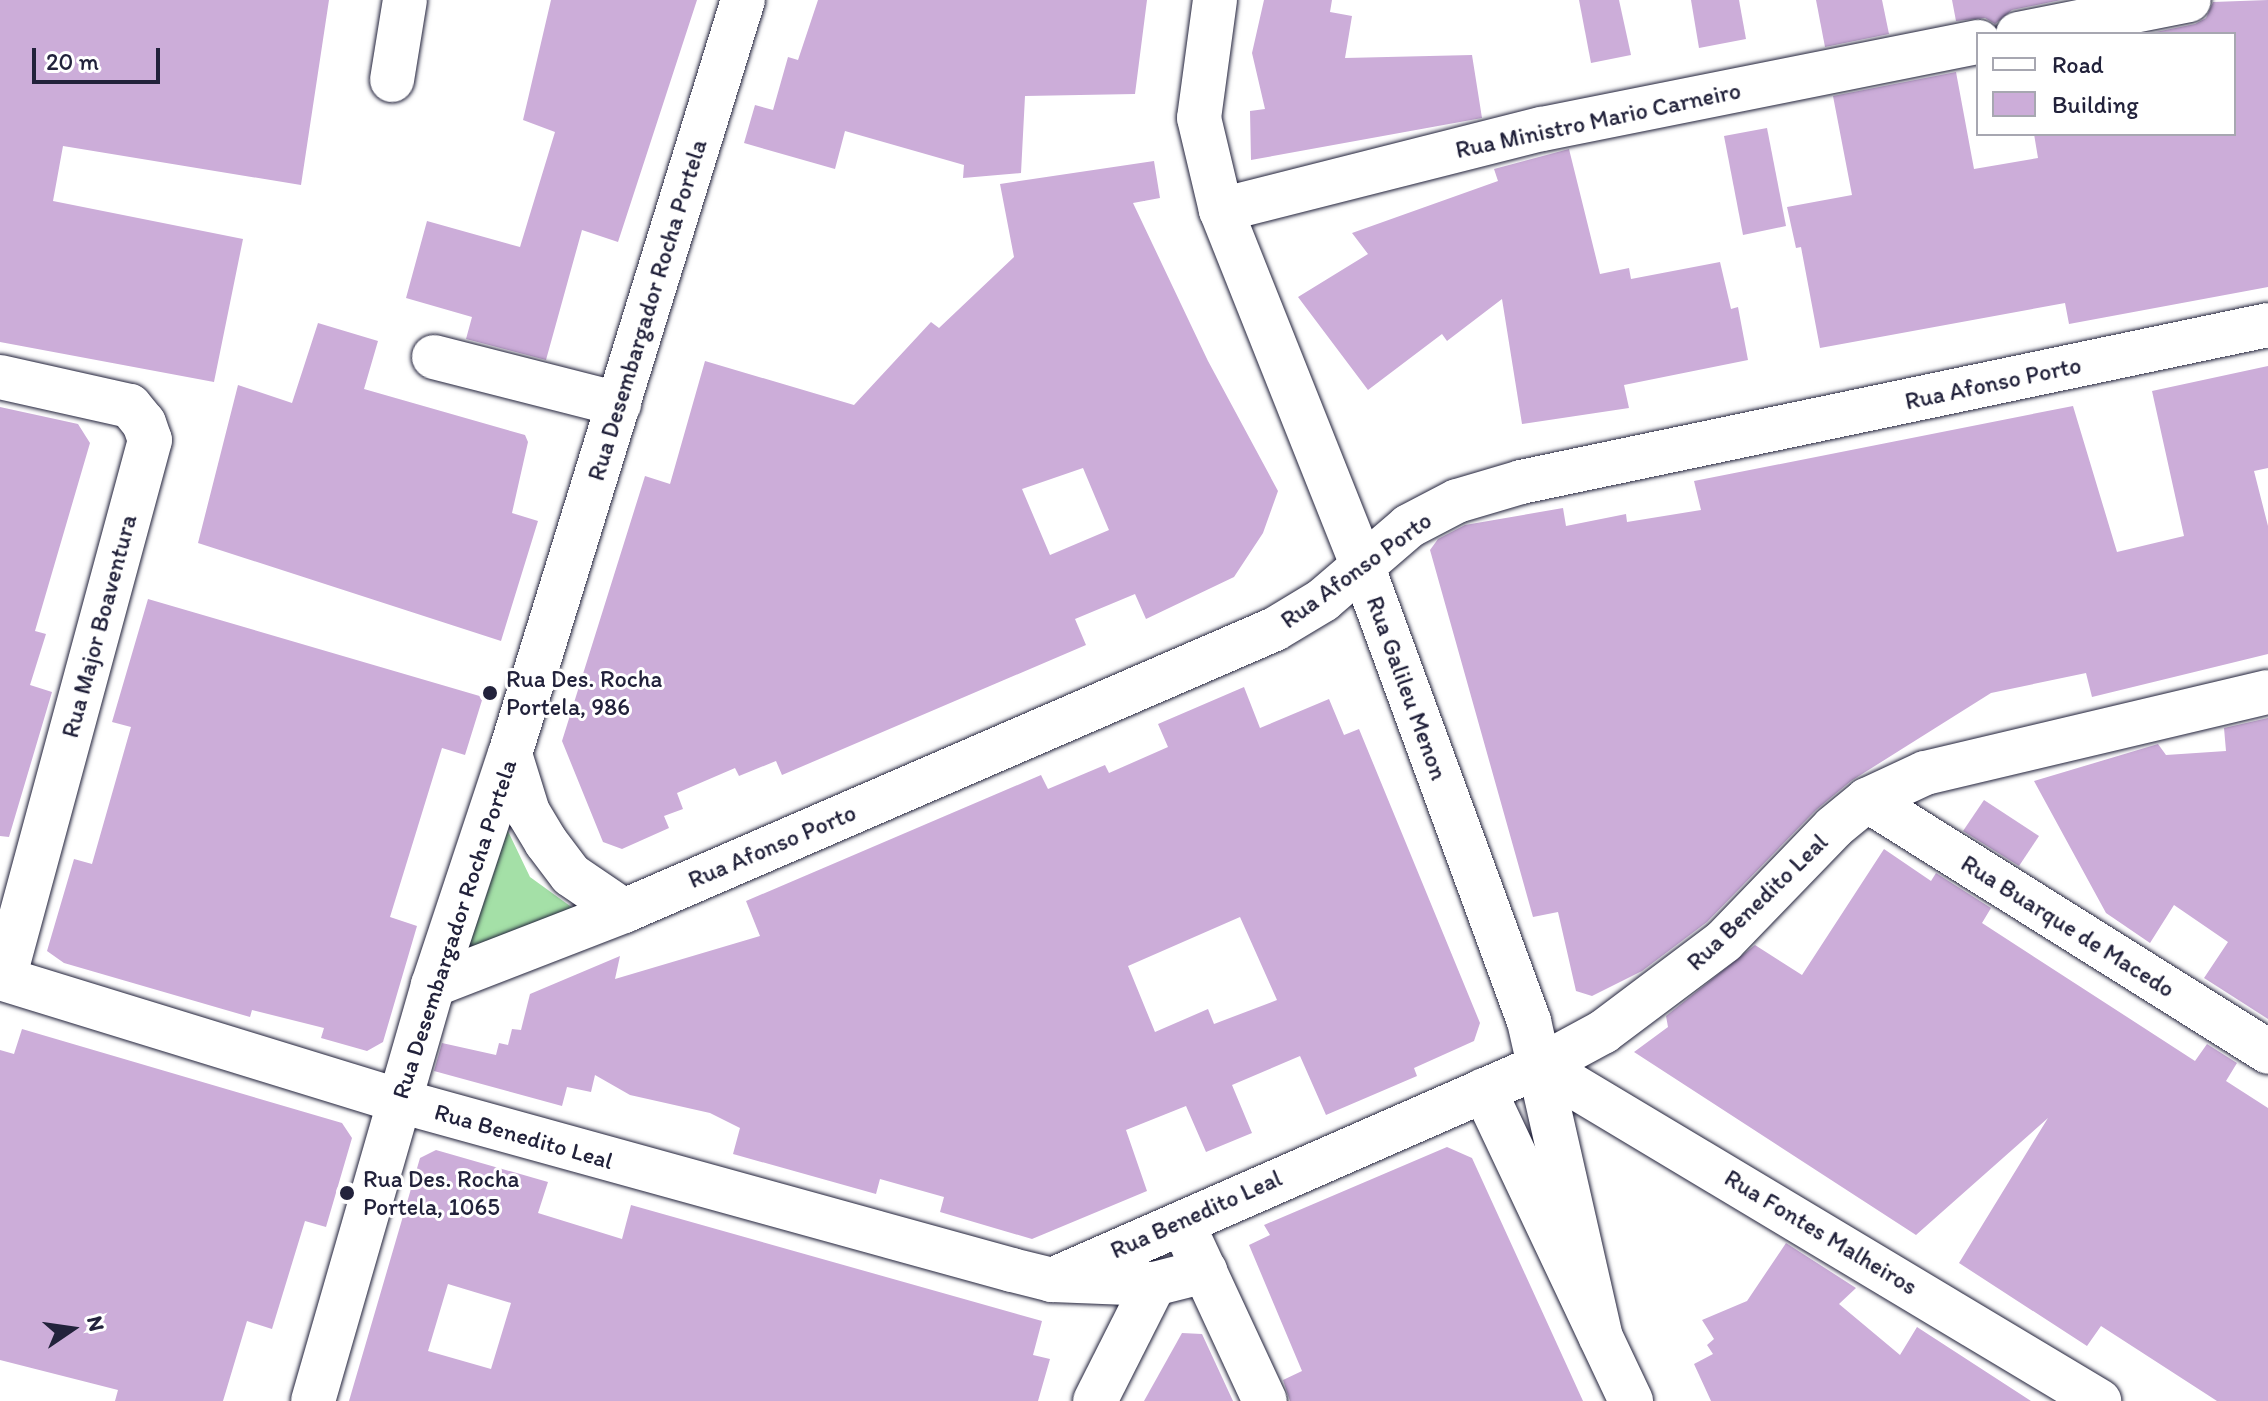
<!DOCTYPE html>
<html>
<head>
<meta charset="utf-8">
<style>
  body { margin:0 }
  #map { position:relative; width:2268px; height:1401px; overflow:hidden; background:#fff; font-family:Itim,sans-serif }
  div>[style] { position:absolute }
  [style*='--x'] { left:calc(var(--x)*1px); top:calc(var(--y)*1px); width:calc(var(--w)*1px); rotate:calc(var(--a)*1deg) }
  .green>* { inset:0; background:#a4e0a7 }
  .building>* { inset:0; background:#ccadd9 }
  .roads { filter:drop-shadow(0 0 2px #22223b) drop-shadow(0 0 2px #22223b) }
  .minor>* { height:44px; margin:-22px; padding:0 22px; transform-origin:22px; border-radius:22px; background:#fff }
  .dots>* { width:22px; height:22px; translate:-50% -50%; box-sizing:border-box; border:4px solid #fff; border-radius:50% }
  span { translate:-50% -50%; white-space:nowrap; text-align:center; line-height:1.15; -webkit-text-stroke:6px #fff; paint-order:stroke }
  .street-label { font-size:24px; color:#22223b }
  .poi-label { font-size:24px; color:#22223b }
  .left { translate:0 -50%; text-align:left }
  .legend { position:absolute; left:1976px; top:32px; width:260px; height:104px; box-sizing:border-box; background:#fff; border:2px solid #a7a7b1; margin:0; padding:10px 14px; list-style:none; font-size:24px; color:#22223b }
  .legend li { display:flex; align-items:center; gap:16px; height:40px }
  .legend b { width:40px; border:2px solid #a7a7b1 }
  .north { position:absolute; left:32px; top:1289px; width:80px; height:80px; -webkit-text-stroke:6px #fff; paint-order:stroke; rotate:77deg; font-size:22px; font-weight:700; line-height:32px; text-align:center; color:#22223b }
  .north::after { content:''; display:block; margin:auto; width:28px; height:36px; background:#22223b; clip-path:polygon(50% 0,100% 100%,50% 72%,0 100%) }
  .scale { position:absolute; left:32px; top:48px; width:128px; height:36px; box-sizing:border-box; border:4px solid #22223b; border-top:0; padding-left:10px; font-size:24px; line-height:28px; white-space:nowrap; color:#22223b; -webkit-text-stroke:6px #fff; paint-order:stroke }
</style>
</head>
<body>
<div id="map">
  <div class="green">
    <div style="clip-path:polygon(506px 827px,530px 877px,577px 911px,470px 949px,465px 941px)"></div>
  </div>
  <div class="building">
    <div style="clip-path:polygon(0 0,329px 0,301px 185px,63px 146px,53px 201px,243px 239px,214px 382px,0 342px)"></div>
    <div style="clip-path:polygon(551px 0,697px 0,618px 242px,582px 230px,546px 360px,466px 339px,472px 317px,406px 298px,427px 221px,520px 247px,555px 132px,523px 120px)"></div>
    <div style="clip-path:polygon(818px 0,1147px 0,1135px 94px,1025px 96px,1021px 173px,963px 178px,964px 165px,845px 131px,835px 169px,744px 143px,755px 105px,773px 110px,788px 57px,798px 60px)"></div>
    <div style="clip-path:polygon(1264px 0,1332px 0,1330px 12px,1352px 16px,1345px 58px,1472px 55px,1482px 118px,1251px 160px,1250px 111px,1265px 109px,1252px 53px)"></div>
    <div style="clip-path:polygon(1579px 0,1619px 0,1631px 55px,1591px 63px)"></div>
    <div style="clip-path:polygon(1691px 0,1739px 0,1746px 39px,1699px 48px)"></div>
    <div style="clip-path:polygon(1816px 0,1882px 0,1889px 34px,1825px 47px)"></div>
    <div style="clip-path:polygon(1952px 0,2061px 0,2012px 10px,1995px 24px,1985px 18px,1956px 21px)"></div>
    <div style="clip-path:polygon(2268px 0,2268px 287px,2069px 324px,2065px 303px,1820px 348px,1801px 247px,1796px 248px,1787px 207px,1852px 195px,1833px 96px,1956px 72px,1974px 169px,2038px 158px,2034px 134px,2234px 134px,2234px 34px,2146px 34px,2195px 24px,2206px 18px,2213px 2px)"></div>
    <div style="clip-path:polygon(1767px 128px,1786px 226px,1743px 235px,1724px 136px)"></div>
    <div style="clip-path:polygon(1569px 149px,1600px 274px,1629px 268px,1631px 279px,1720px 262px,1731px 309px,1738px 307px,1748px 360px,1624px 385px,1629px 408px,1522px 424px,1502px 299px,1447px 341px,1442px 334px,1368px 390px,1298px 297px,1368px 254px,1352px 233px,1498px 181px,1494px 169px)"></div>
    <div style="clip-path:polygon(evenodd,1154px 161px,1160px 198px,1133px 203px,1208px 361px,1278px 491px,1263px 533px,1234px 577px,1146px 619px,1135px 594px,1075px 619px,1086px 645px,782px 775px,776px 761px,739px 776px,735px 768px,677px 793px,683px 809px,664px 816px,669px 828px,622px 849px,603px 842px,562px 741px,645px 476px,670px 484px,705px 361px,854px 405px,931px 322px,939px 328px,1014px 257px,1000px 184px,1154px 161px,1083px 468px,1109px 530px,1050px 555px,1022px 489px,1083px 468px)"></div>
    <div style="clip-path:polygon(318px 323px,378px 341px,364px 389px,525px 435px,528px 442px,512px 513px,538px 521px,501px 641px,198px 543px,238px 385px,292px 403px)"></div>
    <div style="clip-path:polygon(2268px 366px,2268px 468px,2254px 471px,2268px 526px,2268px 654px,2092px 697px,2086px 673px,1991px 693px,1851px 781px,1816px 810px,1707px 922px,1642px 971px,1592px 996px,1576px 991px,1558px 912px,1533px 917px,1430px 550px,1438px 539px,1465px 525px,1563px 508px,1566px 526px,1626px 514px,1627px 522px,1701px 510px,1694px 481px,2073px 406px,2117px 552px,2184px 536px,2152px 391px)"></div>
    <div style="clip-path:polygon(0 407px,78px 424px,90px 443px,35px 631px,46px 634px,30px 685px,52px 692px,9px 837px,0 836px)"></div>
    <div style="clip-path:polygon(148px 599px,483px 697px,465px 755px,442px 748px,390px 917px,417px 926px,383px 1042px,367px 1051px,321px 1038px,324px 1028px,252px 1010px,250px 1017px,64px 963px,47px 951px,74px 859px,92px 864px,131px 727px,112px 722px)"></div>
    <div style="clip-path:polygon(evenodd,1244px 687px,1260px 728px,1329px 699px,1344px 735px,1359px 729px,1480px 1023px,1474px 1041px,1414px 1068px,1417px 1076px,1326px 1115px,1300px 1056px,1232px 1085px,1252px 1133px,1206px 1152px,1186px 1106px,1126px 1130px,1147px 1191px,1032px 1239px,940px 1212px,944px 1197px,880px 1179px,876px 1194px,733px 1154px,740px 1128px,710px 1113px,630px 1095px,595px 1075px,591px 1092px,567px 1087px,562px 1106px,434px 1071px,442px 1043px,496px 1055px,499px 1043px,508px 1045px,512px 1029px,521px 1030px,530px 994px,620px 956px,615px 979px,760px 936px,746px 901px,1041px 775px,1048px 789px,1105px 765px,1109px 773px,1168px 747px,1158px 724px,1244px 687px,1240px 917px,1277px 1000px,1214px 1024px,1208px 1009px,1155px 1032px,1128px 966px,1240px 917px)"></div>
    <div style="clip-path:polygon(2268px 718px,2268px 1019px,2204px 978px,2228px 942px,2174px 905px,2150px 943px,2106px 913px,2034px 781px,2158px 744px,2166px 755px,2226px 751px,2224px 728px)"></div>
    <div style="clip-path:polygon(1984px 800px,2039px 836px,2019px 866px,1963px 831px)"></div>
    <div style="clip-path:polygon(1884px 849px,1931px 881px,1936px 873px,1991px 908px,1982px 923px,2195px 1061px,2207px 1044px,2237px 1063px,2226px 1081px,2268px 1108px,2268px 1401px,2217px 1401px,2101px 1326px,2087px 1346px,1959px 1263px,2048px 1118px,1916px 1235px,1634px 1052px,1668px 1027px,1666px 1016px,1755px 945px,1802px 975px)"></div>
    <div style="clip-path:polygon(22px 1029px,342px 1123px,352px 1138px,326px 1227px,305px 1221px,272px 1329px,247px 1321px,223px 1401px,115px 1401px,118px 1390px,0 1360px,0 1050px,14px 1054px)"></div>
    <div style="clip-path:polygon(1447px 1147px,1472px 1158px,1583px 1401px,1290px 1401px,1283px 1380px,1302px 1371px,1249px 1245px,1270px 1235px,1264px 1225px)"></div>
    <div style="clip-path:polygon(evenodd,436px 1150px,548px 1182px,538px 1213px,622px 1239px,631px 1205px,1042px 1321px,1033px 1355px,1050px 1359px,1038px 1401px,349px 1401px,420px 1158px,436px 1150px,448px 1284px,511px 1303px,491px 1369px,428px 1351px,448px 1284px)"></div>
    <div style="clip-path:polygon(1786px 1243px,1856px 1288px,1839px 1304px,1900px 1355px,1917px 1327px,2031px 1401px,1711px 1401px,1694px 1364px,1713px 1354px,1707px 1345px,1714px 1339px,1702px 1320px,1747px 1301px)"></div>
    <div style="clip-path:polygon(1182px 1333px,1202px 1334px,1233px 1401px,1144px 1401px)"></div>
  </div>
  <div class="roads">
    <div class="minor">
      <div style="--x:1215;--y:0;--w:119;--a:97.7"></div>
      <div style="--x:1199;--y:118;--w:95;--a:76.6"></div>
      <div style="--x:1221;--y:210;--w:382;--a:68.3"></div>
      <div style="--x:1362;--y:565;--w:486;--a:69.9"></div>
      <div style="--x:1529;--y:1021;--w:324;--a:77.2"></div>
      <div style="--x:2018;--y:34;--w:174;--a:-11.2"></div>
      <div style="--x:392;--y:80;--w:81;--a:-80.8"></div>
      <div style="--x:1221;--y:210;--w:331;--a:-14.2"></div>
      <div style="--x:1542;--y:129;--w:445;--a:-11.3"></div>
      <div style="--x:434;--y:357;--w:191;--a:14.3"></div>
      <div style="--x:0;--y:377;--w:133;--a:12.6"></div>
      <div style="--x:130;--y:406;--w:22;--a:51"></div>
      <div style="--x:144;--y:423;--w:18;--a:71"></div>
      <div style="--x:150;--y:440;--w:558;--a:105.16"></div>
      <div style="--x:510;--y:754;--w:61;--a:72.8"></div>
      <div style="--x:528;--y:812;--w:35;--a:59"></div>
      <div style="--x:546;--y:842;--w:41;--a:52.9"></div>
      <div style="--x:571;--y:875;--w:64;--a:34.2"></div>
      <div style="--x:1867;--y:800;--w:474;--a:32.1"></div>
      <div style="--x:0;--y:978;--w:418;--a:17.1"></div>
      <div style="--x:400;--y:1101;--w:635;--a:15.44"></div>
      <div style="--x:1012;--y:1270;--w:41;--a:14"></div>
      <div style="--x:1052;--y:1280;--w:102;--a:2.2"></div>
      <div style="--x:1154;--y:1284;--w:53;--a:-14.3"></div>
      <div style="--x:433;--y:985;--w:205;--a:-21.2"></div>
      <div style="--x:624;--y:911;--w:709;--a:-23.42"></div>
      <div style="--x:1275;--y:629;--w:56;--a:-31.1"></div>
      <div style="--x:1323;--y:600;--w:113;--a:-40.7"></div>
      <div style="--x:1409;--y:526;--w:54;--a:-27.5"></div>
      <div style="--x:1457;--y:501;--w:67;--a:-16.5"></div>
      <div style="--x:1521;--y:482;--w:763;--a:-11.87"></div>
      <div style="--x:1540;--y:1066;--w:652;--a:30.93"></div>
      <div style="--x:1484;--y:1090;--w:344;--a:64.7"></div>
      <div style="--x:1192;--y:1244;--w:173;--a:65.1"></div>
      <div style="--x:1052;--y:1280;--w:533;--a:-23.68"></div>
      <div style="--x:1540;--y:1066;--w:72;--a:-28.4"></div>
      <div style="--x:1603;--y:1032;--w:151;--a:-36.9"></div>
      <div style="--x:1724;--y:941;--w:158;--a:-46"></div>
      <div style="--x:1834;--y:827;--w:43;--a:-39.3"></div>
      <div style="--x:1867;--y:800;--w:64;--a:-25"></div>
      <div style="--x:1925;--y:773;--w:352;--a:-13.3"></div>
      <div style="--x:313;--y:1401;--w:433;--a:-73.9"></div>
      <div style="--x:433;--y:985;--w:243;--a:-71.6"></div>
      <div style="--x:510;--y:754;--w:789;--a:-72.83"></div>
      <div style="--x:1095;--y:1401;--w:131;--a:-63.2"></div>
    </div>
  </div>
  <div class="dots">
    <div style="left:490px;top:693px;background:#22223b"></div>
    <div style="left:347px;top:1193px;background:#22223b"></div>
  </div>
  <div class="street-label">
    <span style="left:1598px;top:120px;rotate:-12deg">Rua Ministro Mario Carneiro</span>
    <span style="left:647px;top:310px;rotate:-73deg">Rua Desembargador Rocha Portela</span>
    <span style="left:1993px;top:383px;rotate:-12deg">Rua Afonso Porto</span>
    <span style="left:1356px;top:570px;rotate:-36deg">Rua Afonso Porto</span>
    <span style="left:99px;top:626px;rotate:-75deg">Rua Major Boaventura</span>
    <span style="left:1407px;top:688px;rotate:70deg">Rua Galileu Menon</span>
    <span style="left:772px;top:846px;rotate:-23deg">Rua Afonso Porto</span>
    <span style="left:1757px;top:902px;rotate:-44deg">Rua Benedito Leal</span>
    <span style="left:2068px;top:926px;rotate:32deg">Rua Buarque de Macedo</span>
    <span style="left:454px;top:929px;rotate:-72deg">Rua Desembargador Rocha Portela</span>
    <span style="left:524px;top:1136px;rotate:16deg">Rua Benedito Leal</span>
    <span style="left:1196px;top:1214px;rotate:-24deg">Rua Benedito Leal</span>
    <span style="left:1821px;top:1232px;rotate:31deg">Rua Fontes Malheiros</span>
  </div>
  <div class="poi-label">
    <span class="left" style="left:506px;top:693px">Rua Des. Rocha<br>Portela, 986</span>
    <span class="left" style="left:363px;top:1193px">Rua Des. Rocha<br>Portela, 1065</span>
  </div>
  <ul class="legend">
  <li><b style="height:10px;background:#fff"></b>Road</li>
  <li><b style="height:22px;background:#ccadd9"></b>Building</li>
  </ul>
  <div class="north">N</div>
  <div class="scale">20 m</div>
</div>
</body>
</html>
